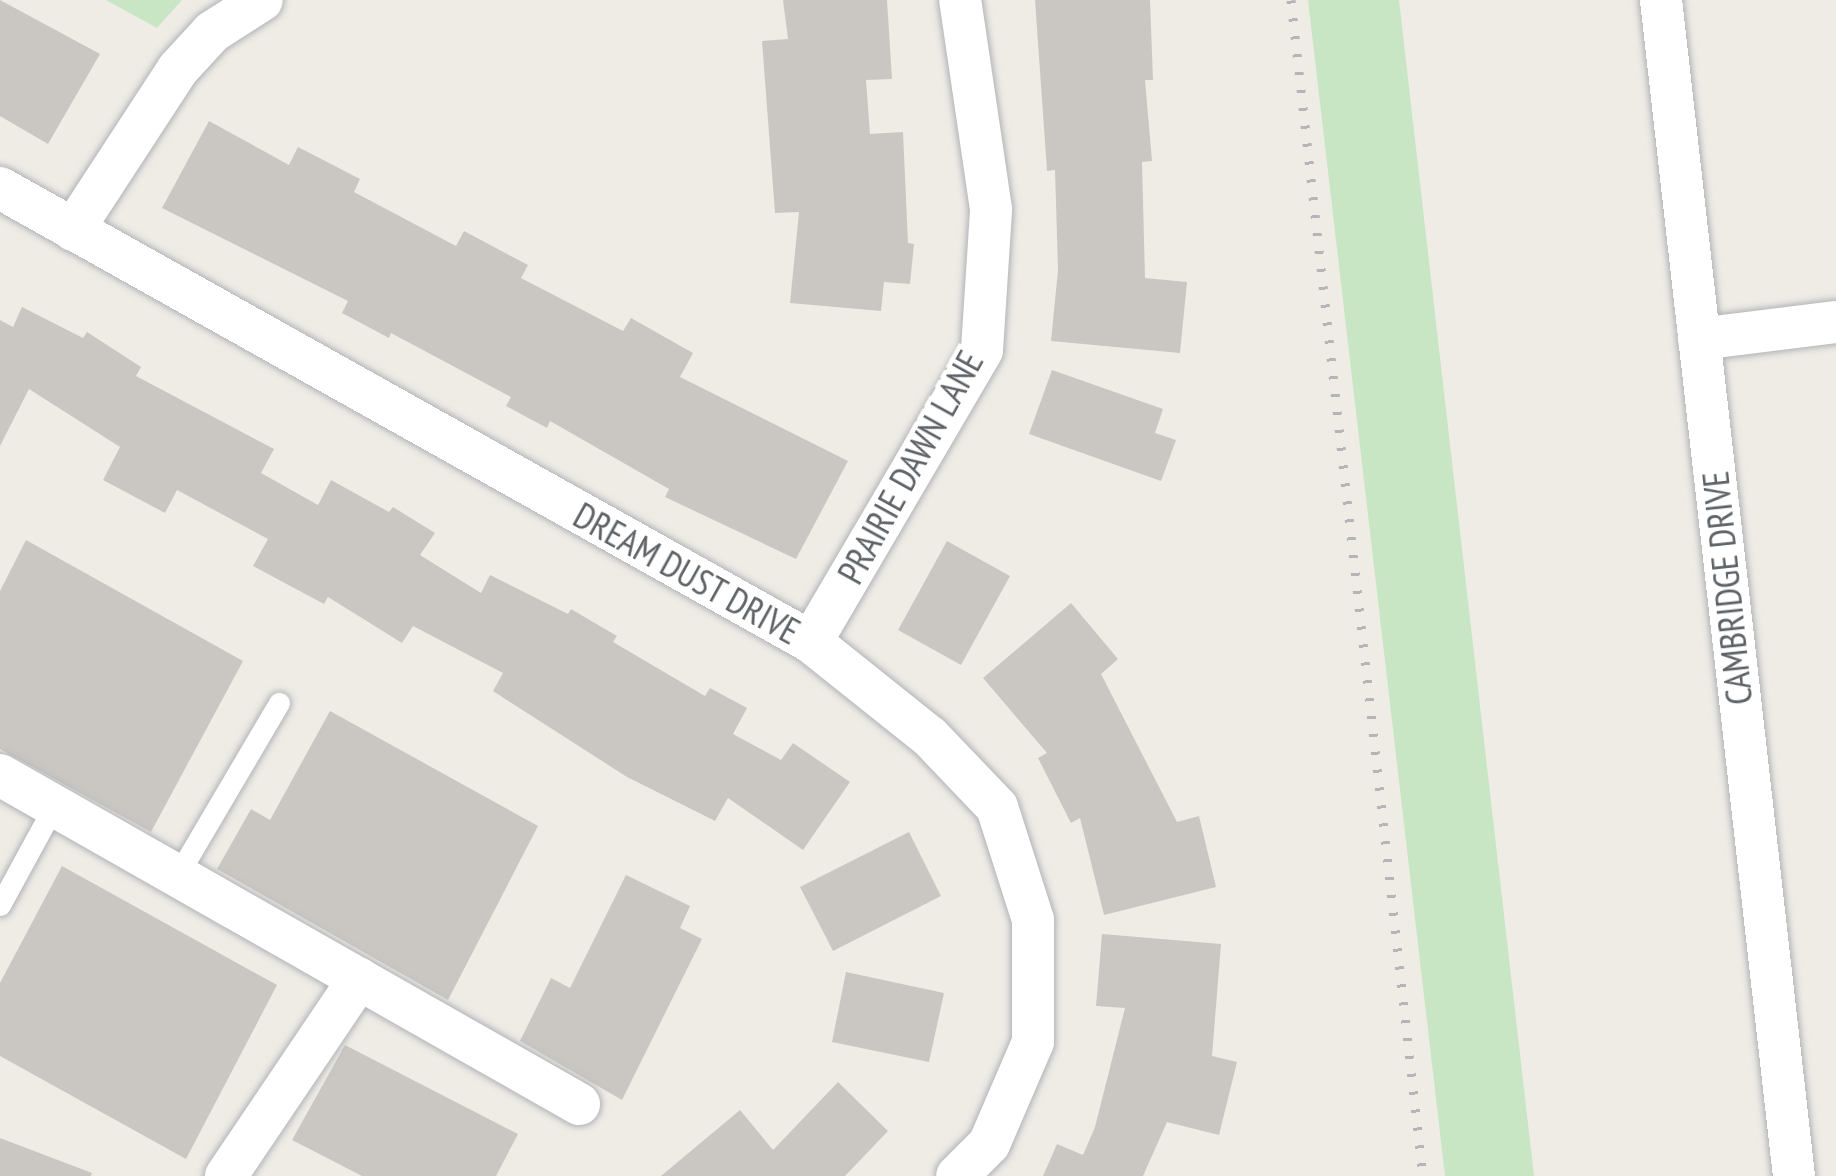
<!DOCTYPE html>
<html>
<head>
<meta charset="utf-8">
<style>
  body { margin:0 }
  #map { position:relative; width:1836px; height:1176px; overflow:hidden; background:#efece6; font-family:"PT Sans Narrow",sans-serif }
  div>[style] { position:absolute }
  [style*='--x'] { left:calc(var(--x)*1px); top:calc(var(--y)*1px); width:calc(var(--w)*1px); rotate:calc(var(--a)*1deg) }
  .green>* { inset:0; background:#c8e6c3 }
  .building>* { inset:0; background:#cac7c3 }
  .roads { filter:drop-shadow(0 0 3px #b1b4b8) drop-shadow(0 0 3px #b1b4b8) }
  .service>* { height:21px; margin:-10.5px; padding:0 10.5px; transform-origin:10.5px; border-radius:10.5px; background:#fff }
  .minor>* { height:42px; margin:-21px; padding:0 21px; transform-origin:21px; border-radius:21px; background:#fff }
  .rail>* { height:9px; margin-top:-4.5px; transform-origin:0; background:repeating-linear-gradient(90deg,#b4b5b6 0 3px,transparent 0 18px) }
  span { translate:-50% -50%; white-space:nowrap; text-align:center; line-height:1.15; -webkit-text-stroke:9px #fff; paint-order:stroke }
  .street-label { font-size:36px; color:#5d6266 }
</style>
</head>
<body>
<div id="map">
  <div class="green">
    <div style="clip-path:polygon(106px 0,182px 0,157px 28px)"></div>
    <div style="clip-path:polygon(1308px 0,1399px 0,1534px 1176px,1445px 1176px)"></div>
  </div>
  <div class="building">
    <div style="clip-path:polygon(0 0,100px 54px,48px 144px,0 116px)"></div>
    <div style="clip-path:polygon(783px 0,887px 0,892px 79px,866px 80px,870px 134px,903px 132px,908px 243px,914px 244px,910px 284px,884px 282px,881px 311px,790px 303px,799px 212px,775px 213px,762px 41px,788px 39px)"></div>
    <div style="clip-path:polygon(1035px 0,1150px 0,1153px 80px,1145px 80px,1152px 161px,1142px 162px,1145px 278px,1187px 282px,1180px 353px,1051px 341px,1058px 270px,1055px 170px,1047px 171px)"></div>
    <div style="clip-path:polygon(209px 121px,289px 165px,298px 147px,360px 179px,354px 192px,456px 246px,464px 231px,528px 265px,521px 278px,623px 331px,631px 318px,693px 353px,680px 377px,848px 461px,796px 559px,665px 497px,669px 489px,550px 421px,547px 428px,506px 406px,511px 397px,391px 333px,389px 338px,342px 313px,348px 301px,162px 208px)"></div>
    <div style="clip-path:polygon(22px 307px,83px 338px,87px 332px,141px 367px,136px 376px,274px 449px,261px 473px,318px 505px,331px 480px,389px 512px,393px 507px,435px 533px,420px 555px,481px 593px,490px 575px,568px 614px,571px 609px,617px 636px,613px 642px,705px 696px,710px 688px,747px 708px,733px 734px,781px 760px,793px 743px,850px 782px,803px 850px,728px 798px,715px 821px,627px 777px,493px 691px,503px 673px,413px 626px,402px 643px,328px 597px,324px 604px,253px 566px,268px 539px,177px 490px,165px 513px,103px 480px,120px 447px,29px 389px,0 446px,0 320px,13px 327px)"></div>
    <div style="clip-path:polygon(1052px 370px,1163px 409px,1155px 433px,1176px 440px,1161px 481px,1029px 434px)"></div>
    <div style="clip-path:polygon(26px 540px,243px 661px,151px 832px,0 749px,0 591px)"></div>
    <div style="clip-path:polygon(947px 541px,1010px 576px,961px 665px,898px 630px)"></div>
    <div style="clip-path:polygon(1071px 603px,1118px 659px,1101px 674px,1177px 822px,1199px 816px,1216px 887px,1104px 915px,1080px 818px,1071px 823px,1038px 758px,1047px 753px,983px 678px)"></div>
    <div style="clip-path:polygon(330px 711px,538px 826px,448px 1000px,217px 869px,251px 809px,270px 820px)"></div>
    <div style="clip-path:polygon(909px 832px,941px 896px,833px 951px,800px 887px)"></div>
    <div style="clip-path:polygon(62px 866px,277px 985px,186px 1159px,0 1056px,0 983px)"></div>
    <div style="clip-path:polygon(626px 875px,690px 906px,680px 928px,702px 939px,622px 1100px,520px 1041px,551px 978px,570px 988px)"></div>
    <div style="clip-path:polygon(1102px 934px,1221px 944px,1212px 1056px,1237px 1062px,1219px 1135px,1167px 1122px,1143px 1176px,1043px 1176px,1057px 1144px,1083px 1155px,1095px 1127px,1125px 1008px,1096px 1006px)"></div>
    <div style="clip-path:polygon(846px 972px,944px 993px,929px 1062px,832px 1042px)"></div>
    <div style="clip-path:polygon(345px 1045px,518px 1134px,496px 1176px,362px 1176px,292px 1140px)"></div>
    <div style="clip-path:polygon(838px 1082px,888px 1131px,845px 1176px,661px 1176px,740px 1110px,773px 1150px)"></div>
    <div style="clip-path:polygon(0 1138px,92px 1173px,91px 1176px,0 1176px)"></div>
  </div>
  <div class="roads">
    <div class="service">
      <div style="--x:177;--y:876;--w:201;--a:-59.5"></div>
      <div style="--x:0;--y:905;--w:113;--a:-61.4"></div>
    </div>
    <div class="minor">
      <div style="--x:1661;--y:0;--w:1183;--a:83.55"></div>
      <div style="--x:0;--y:188;--w:929;--a:29.24"></div>
      <div style="--x:811;--y:642;--w:152;--a:38.6"></div>
      <div style="--x:930;--y:737;--w:97;--a:46.3"></div>
      <div style="--x:997;--y:807;--w:119;--a:72.3"></div>
      <div style="--x:1033;--y:920;--w:122;--a:90"></div>
      <div style="--x:1033;--y:1042;--w:111;--a:113.3"></div>
      <div style="--x:989;--y:1144;--w:45;--a:135"></div>
      <div style="--x:73;--y:230;--w:192;--a:-56.9"></div>
      <div style="--x:178;--y:69;--w:50;--a:-47.4"></div>
      <div style="--x:212;--y:32;--w:59;--a:-32.6"></div>
      <div style="--x:1699;--y:339;--w:138;--a:-7.1"></div>
      <div style="--x:811;--y:642;--w:338;--a:-59.6"></div>
      <div style="--x:982;--y:350;--w:141;--a:-86.3"></div>
      <div style="--x:991;--y:209;--w:211;--a:-98.4"></div>
      <div style="--x:0;--y:775;--w:666;--a:29.61"></div>
      <div style="--x:226;--y:1176;--w:238;--a:-56"></div>
    </div>
  </div>
  <div class="rail">
    <div style="--x:1291;--y:0;--w:1183;--a:83.6"></div>
  </div>
  <div class="street-label">
    <span style="left:910px;top:467px;rotate:-61deg">PRAIRIE DAWN LANE</span>
    <span style="left:687px;top:573px;rotate:29deg">DREAM DUST DRIVE</span>
    <span style="left:1727px;top:588px;rotate:-96deg">CAMBRIDGE DRIVE</span>
  </div>
</div>
</body>
</html>
